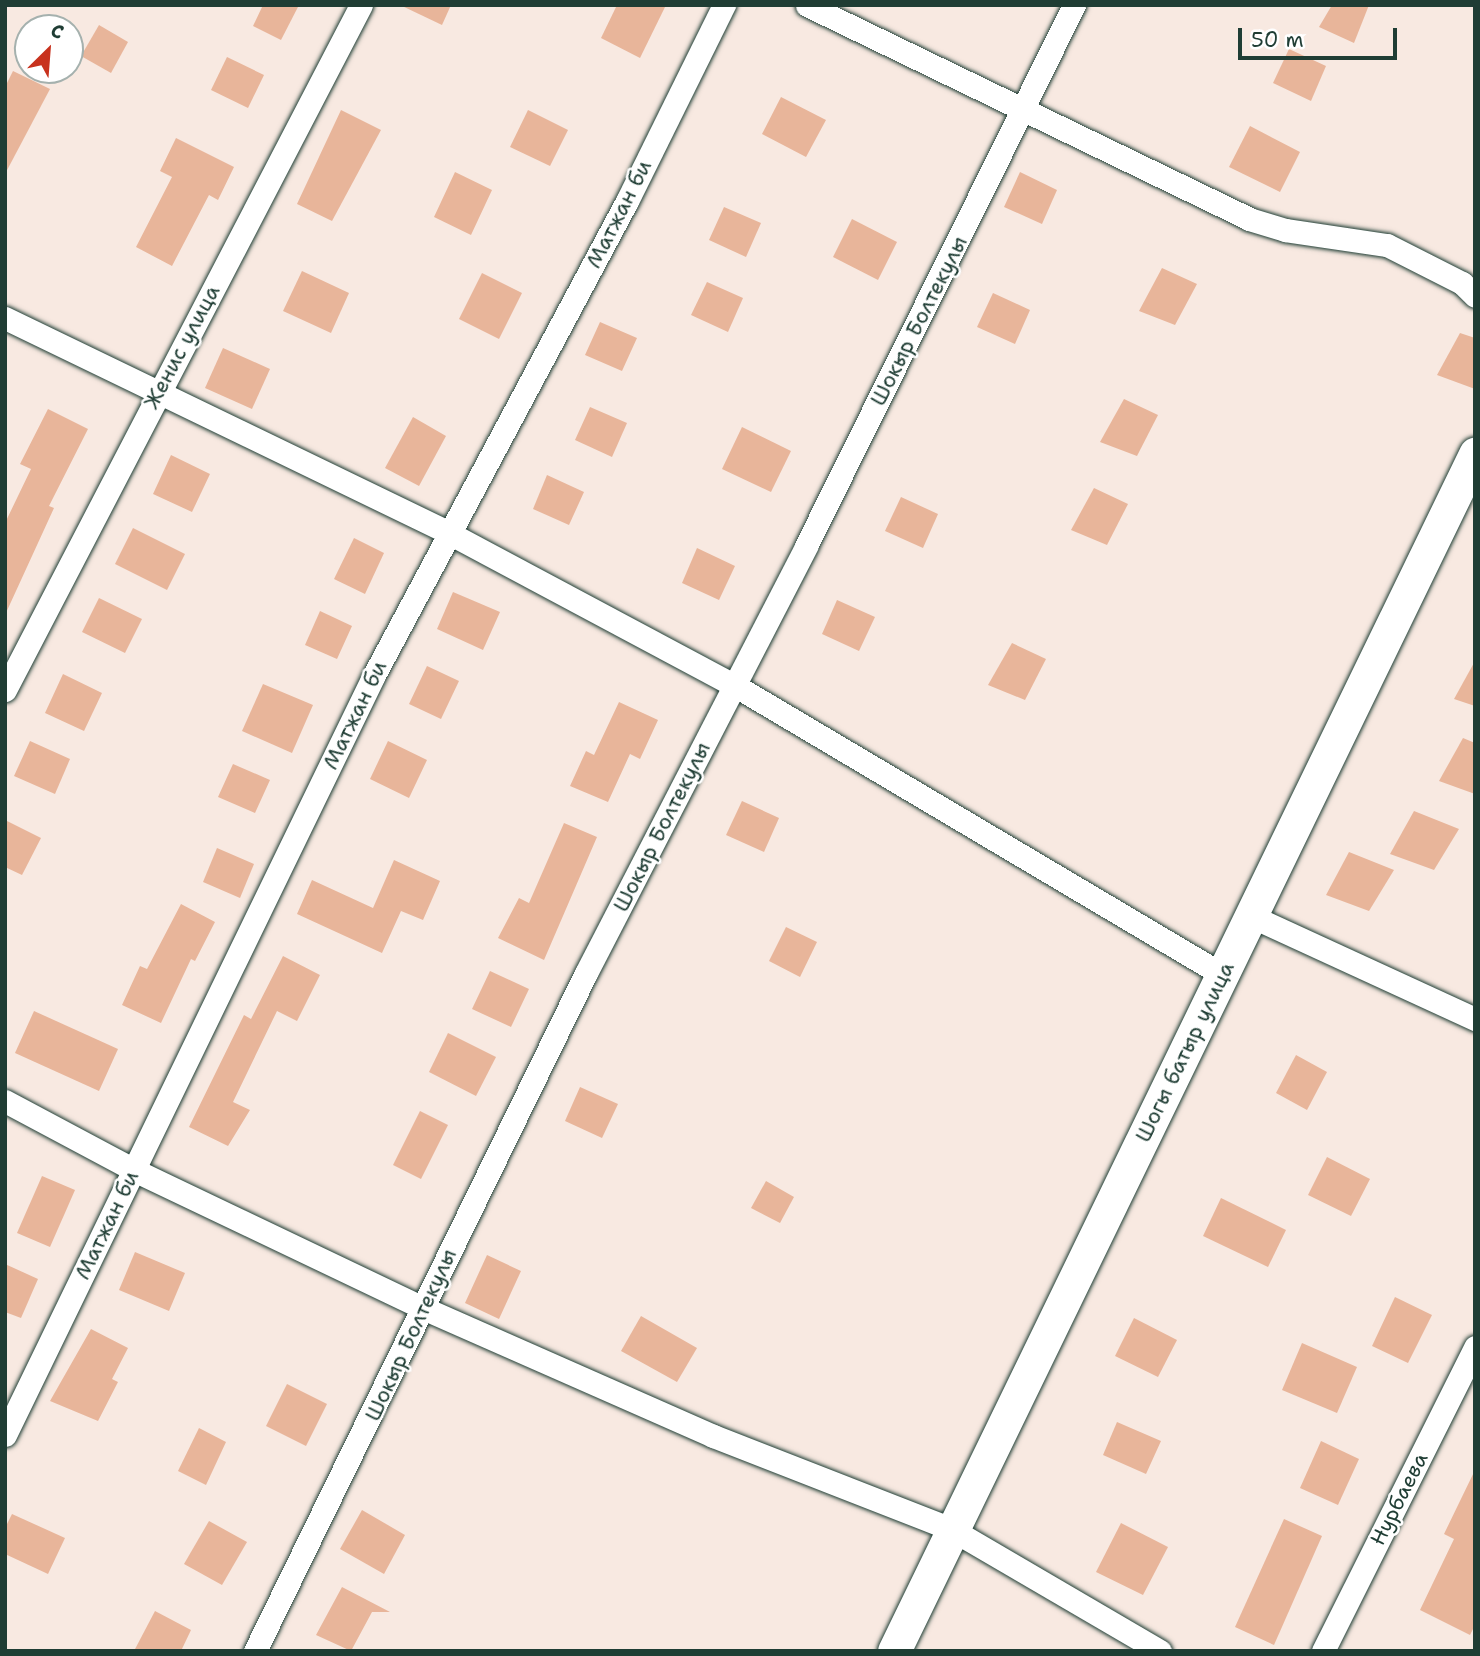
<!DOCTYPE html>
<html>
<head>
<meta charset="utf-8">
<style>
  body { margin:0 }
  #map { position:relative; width:1480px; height:1656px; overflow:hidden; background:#f8e9e1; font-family:"Shantell Sans",sans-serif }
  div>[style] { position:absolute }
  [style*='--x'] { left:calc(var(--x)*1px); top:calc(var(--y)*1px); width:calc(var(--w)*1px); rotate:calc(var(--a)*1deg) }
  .building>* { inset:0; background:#e8b59a }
  .roads { filter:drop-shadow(0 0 2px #1f3d34) drop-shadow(0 0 2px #1f3d34) }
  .street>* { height:23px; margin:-11.5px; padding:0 11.5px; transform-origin:11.5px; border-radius:11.5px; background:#fff }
  .secondary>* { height:33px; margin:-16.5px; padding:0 16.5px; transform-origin:16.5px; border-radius:16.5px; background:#fff }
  span { translate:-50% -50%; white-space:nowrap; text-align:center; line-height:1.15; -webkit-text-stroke:5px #fff; paint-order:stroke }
  .street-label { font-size:21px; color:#1f3d34 }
  .frame { position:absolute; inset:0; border:7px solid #1f3d34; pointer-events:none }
  .north { position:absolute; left:14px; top:14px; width:70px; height:70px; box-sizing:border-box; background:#fff; border:2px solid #a5b1ae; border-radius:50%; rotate:25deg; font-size:19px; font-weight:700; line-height:28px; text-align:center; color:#1f3d34 }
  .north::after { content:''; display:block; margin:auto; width:24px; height:32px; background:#c8321e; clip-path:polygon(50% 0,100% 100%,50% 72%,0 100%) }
  .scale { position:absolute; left:1238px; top:28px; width:159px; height:32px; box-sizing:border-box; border:4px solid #1f3d34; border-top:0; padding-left:9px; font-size:21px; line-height:24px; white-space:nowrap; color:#1f3d34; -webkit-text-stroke:5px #fff; paint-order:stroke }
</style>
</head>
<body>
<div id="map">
  <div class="building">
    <div style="clip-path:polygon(263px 5px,299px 5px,281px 40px,253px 26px)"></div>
    <div style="clip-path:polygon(400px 5px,451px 5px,442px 25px)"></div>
    <div style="clip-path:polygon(617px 5px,666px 5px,640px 58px,601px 38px)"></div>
    <div style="clip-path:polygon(1332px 5px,1369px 5px,1354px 43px,1319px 27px)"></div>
    <div style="clip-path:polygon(99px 25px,128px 42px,111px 73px,81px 56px)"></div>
    <div style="clip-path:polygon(1289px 49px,1326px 66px,1311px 101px,1273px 83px)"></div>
    <div style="clip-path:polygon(227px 57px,264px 75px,248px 108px,211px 90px)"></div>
    <div style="clip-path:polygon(13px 71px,50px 89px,5px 174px,5px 87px)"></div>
    <div style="clip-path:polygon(781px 97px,826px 120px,806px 157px,762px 134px)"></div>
    <div style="clip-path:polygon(341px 110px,381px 130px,332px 221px,297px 204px)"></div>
    <div style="clip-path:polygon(528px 110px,568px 130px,550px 166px,510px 147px)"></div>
    <div style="clip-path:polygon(1250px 126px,1300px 152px,1280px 192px,1229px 167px)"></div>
    <div style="clip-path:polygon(176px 138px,234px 167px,218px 200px,209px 195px,172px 266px,136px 247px,172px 177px,160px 171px)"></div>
    <div style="clip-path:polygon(455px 172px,492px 190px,471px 235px,434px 217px)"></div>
    <div style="clip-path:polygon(1020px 172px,1057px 190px,1042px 224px,1004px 207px)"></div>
    <div style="clip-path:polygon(724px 207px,761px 223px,746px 257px,709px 240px)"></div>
    <div style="clip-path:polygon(852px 219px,897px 242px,878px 280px,833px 257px)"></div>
    <div style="clip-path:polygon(1162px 268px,1197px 284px,1175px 325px,1139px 311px)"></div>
    <div style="clip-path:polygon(302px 271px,349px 293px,331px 333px,283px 311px)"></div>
    <div style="clip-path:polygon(482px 273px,522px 293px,499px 339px,459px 319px)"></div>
    <div style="clip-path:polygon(707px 282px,743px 298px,728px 332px,691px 315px)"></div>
    <div style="clip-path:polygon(993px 293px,1030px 310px,1015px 344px,977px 327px)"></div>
    <div style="clip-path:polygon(600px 322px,637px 338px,622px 371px,585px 355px)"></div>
    <div style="clip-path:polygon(1460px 333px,1475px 338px,1475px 389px,1437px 375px)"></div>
    <div style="clip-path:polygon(223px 348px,270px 369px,252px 409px,205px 388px)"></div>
    <div style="clip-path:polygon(1124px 399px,1158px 415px,1137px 456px,1100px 442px)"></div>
    <div style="clip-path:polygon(590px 407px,627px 423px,612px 457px,575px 440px)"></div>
    <div style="clip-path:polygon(48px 409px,88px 429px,49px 506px,54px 508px,5px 615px,5px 523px,31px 469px,20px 464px)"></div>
    <div style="clip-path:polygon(413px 417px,446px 436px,419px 486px,385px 468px)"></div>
    <div style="clip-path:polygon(742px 427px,791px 451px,771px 492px,722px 469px)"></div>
    <div style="clip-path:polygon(171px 455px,210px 474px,192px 512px,153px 494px)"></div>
    <div style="clip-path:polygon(547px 475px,584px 492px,569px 525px,533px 509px)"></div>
    <div style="clip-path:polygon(1094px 488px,1128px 504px,1107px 545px,1071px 530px)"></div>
    <div style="clip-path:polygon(901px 497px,938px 514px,923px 548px,885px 531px)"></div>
    <div style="clip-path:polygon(133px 528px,185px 554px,167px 590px,115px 564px)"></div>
    <div style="clip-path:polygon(354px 538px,384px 553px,365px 594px,334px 579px)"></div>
    <div style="clip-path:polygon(697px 548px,735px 566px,719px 600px,682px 583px)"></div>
    <div style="clip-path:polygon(453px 592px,500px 612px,483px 650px,437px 629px)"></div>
    <div style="clip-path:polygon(99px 598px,142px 619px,125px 653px,82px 632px)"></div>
    <div style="clip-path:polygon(837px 600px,875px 617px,859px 651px,822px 634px)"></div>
    <div style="clip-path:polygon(320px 611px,352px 626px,337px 659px,305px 645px)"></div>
    <div style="clip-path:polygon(1012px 643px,1046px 659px,1025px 700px,988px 685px)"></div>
    <div style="clip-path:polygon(1475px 661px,1475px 706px,1454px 699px)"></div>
    <div style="clip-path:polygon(427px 666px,459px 681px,441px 719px,409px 704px)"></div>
    <div style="clip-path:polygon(63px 674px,102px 693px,84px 731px,45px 713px)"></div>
    <div style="clip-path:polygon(263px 684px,313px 705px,292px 753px,242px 731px)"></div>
    <div style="clip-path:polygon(619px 702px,658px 720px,640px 759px,630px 754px,608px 802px,570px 786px,586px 751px,594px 755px)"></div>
    <div style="clip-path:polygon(1463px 738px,1475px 743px,1475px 794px,1439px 781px)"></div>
    <div style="clip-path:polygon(30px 741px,70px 759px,55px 794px,14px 776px)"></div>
    <div style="clip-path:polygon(388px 741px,427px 760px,409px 798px,370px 779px)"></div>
    <div style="clip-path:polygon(233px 764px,270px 780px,255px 813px,218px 797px)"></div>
    <div style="clip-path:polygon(742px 801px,779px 818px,764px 852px,726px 835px)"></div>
    <div style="clip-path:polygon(1414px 811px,1459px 829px,1434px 870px,1390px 854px)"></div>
    <div style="clip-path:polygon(5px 820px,41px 838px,22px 875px,5px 867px)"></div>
    <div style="clip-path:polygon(564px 823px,597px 837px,544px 960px,498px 938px,519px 898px,529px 903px)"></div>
    <div style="clip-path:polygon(217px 848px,254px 864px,240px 898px,203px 882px)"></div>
    <div style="clip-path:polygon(1349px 852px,1394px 870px,1369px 911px,1326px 895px)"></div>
    <div style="clip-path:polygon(394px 860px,440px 881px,423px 920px,401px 911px,382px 953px,297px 914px,312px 880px,373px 908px)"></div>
    <div style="clip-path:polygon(181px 904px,215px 922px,195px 961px,191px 959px,161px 1023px,122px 1005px,140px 966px,147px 969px)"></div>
    <div style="clip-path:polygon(786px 927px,817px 942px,800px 977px,769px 961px)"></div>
    <div style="clip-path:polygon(283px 956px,320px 975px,297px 1021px,277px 1011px,233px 1102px,250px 1110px,228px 1146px,189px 1127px,244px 1015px,251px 1019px)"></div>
    <div style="clip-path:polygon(490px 971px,529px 989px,511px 1027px,472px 1009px)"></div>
    <div style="clip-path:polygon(34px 1011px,118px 1049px,99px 1091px,15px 1053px)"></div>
    <div style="clip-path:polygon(448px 1033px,496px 1057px,476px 1096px,429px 1072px)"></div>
    <div style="clip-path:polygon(1296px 1055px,1327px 1072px,1307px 1110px,1276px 1093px)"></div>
    <div style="clip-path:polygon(580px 1087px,618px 1104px,602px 1138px,565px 1121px)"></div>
    <div style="clip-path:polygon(420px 1111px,448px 1125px,421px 1179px,393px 1165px)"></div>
    <div style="clip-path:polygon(1327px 1157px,1370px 1179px,1351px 1216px,1308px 1195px)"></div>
    <div style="clip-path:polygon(42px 1176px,75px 1190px,50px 1247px,17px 1233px)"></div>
    <div style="clip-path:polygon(766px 1181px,794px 1197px,780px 1223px,751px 1208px)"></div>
    <div style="clip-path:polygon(1221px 1198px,1286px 1230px,1268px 1267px,1203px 1236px)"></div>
    <div style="clip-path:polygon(135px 1252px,185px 1273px,169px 1311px,119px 1290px)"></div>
    <div style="clip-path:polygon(487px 1255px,521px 1271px,499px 1319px,465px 1303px)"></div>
    <div style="clip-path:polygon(5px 1264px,38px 1279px,21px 1318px,5px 1312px)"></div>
    <div style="clip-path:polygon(1395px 1297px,1432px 1315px,1408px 1363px,1372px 1346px)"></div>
    <div style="clip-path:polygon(641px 1316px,697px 1348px,677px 1382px,621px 1351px)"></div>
    <div style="clip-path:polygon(1134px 1318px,1177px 1340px,1158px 1377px,1115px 1356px)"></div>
    <div style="clip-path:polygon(91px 1329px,128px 1348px,112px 1379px,118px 1382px,98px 1421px,50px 1401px)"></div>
    <div style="clip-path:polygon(1302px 1343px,1357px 1367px,1337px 1413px,1282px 1390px)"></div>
    <div style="clip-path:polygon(287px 1384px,327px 1404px,306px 1446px,266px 1426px)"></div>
    <div style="clip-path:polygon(1117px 1422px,1161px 1441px,1146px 1474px,1103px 1455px)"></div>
    <div style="clip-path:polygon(199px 1428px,226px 1442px,206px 1485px,178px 1471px)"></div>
    <div style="clip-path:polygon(1321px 1441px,1359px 1459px,1338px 1505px,1300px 1488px)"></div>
    <div style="clip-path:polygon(1475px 1470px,1475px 1625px,1470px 1635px,1420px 1610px,1454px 1539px,1444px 1534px)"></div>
    <div style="clip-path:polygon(362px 1510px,405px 1535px,384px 1574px,340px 1549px)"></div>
    <div style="clip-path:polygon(12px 1514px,65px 1538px,48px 1574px,5px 1554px,5px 1528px)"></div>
    <div style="clip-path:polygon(1284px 1519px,1322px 1536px,1274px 1645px,1235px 1627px)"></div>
    <div style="clip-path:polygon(209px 1521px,247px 1542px,222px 1585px,184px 1564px)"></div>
    <div style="clip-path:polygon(1121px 1523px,1168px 1547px,1143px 1595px,1096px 1572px)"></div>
    <div style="clip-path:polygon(342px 1587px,390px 1612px,372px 1612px,351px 1651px,316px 1635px)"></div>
    <div style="clip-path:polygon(155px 1611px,191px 1630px,181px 1651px,134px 1651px)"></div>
  </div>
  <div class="roads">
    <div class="street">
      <div style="--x:807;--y:5;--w:491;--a:25.8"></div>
      <div style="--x:1249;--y:219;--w:38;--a:17"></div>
      <div style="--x:1285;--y:230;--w:103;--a:8.4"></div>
      <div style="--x:1387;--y:245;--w:84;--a:26.9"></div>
      <div style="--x:1462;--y:283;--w:18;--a:45"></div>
      <div style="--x:5;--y:318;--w:493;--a:25.8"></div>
      <div style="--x:449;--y:533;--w:323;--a:28.1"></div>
      <div style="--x:734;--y:685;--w:569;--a:30.67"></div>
      <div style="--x:5;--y:690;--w:772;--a:-62.54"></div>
      <div style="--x:1251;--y:916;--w:247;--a:24.7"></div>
      <div style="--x:5;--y:1101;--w:146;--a:28.1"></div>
      <div style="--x:134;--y:1170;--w:320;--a:25.5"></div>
      <div style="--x:423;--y:1308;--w:317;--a:23.8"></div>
      <div style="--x:713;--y:1436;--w:256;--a:21.3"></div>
      <div style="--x:951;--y:1529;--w:242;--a:30.3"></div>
      <div style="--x:5;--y:1435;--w:845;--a:-64.1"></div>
      <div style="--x:374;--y:675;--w:537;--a:-61.91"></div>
      <div style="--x:627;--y:201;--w:219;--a:-63.7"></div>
      <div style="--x:255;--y:1651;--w:754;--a:-63.98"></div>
      <div style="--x:586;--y:973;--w:480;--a:-62.7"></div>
      <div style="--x:806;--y:546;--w:604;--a:-63.65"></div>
      <div style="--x:1323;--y:1651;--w:340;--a:-63.4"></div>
    </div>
    <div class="secondary">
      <div style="--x:894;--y:1651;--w:1331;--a:-64.11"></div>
    </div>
  </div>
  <div class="street-label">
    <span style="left:619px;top:214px;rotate:-63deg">Матжан би</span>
    <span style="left:919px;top:321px;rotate:-63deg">Шокыр Болтекулы</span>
    <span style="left:182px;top:347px;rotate:-62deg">Женис улица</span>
    <span style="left:355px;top:715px;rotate:-64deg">Матжан би</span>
    <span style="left:662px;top:827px;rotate:-63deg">Шокыр Болтекулы</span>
    <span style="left:1185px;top:1052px;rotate:-64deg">Шогы батыр улица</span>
    <span style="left:107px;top:1225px;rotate:-64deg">Матжан би</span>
    <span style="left:411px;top:1335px;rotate:-65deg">Шокыр Болтекулы</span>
    <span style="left:1399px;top:1499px;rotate:-63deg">Нурбаева</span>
  </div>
  <div class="frame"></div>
  <div class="north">С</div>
  <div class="scale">50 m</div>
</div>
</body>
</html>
